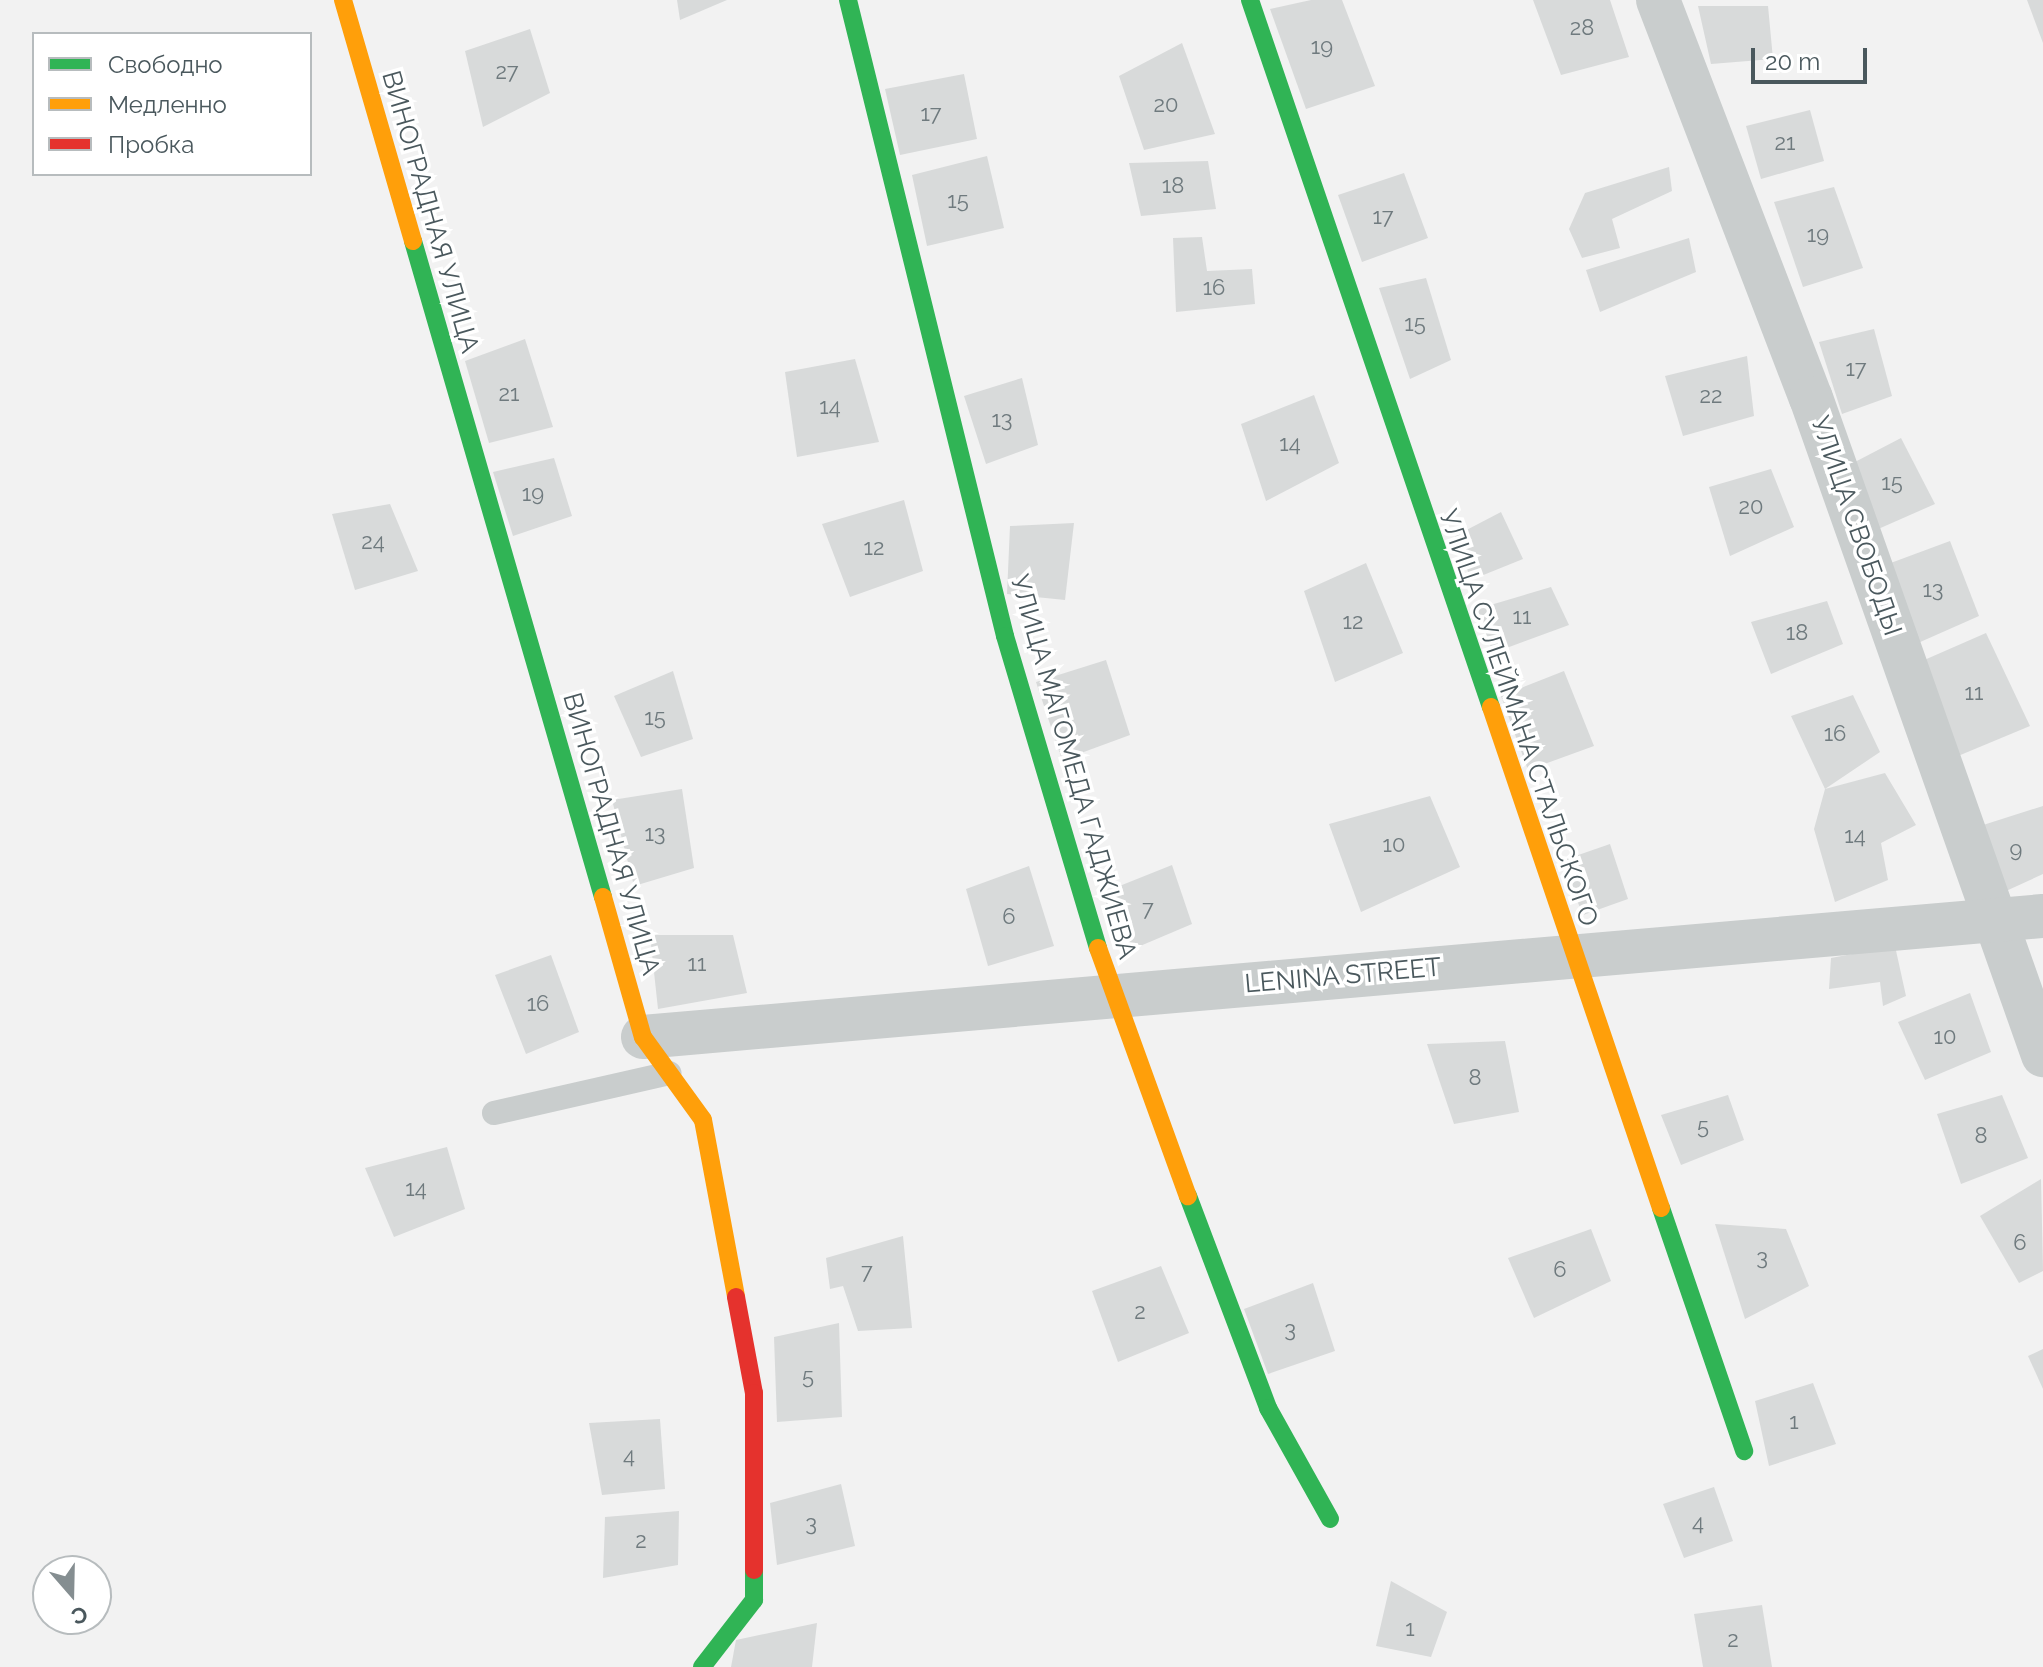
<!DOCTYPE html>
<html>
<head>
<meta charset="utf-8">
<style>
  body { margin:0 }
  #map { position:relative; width:2043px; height:1667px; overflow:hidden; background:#f2f2f2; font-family:Raleway,sans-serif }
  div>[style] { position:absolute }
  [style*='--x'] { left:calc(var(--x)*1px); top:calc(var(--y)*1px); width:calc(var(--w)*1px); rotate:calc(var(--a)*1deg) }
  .building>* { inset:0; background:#d8dada }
  .lane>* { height:24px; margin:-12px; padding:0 12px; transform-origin:12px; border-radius:12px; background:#c9cdcd }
  .street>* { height:44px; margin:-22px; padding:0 22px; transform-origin:22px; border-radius:22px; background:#c9cdcd }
  .fast>* { height:18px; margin:-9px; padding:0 9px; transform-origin:9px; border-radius:9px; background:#30b455 }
  .slow>* { height:18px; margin:-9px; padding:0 9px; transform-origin:9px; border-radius:9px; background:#ff9f0a }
  .jam>* { height:18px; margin:-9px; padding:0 9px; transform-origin:9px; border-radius:9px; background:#e5322d }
  span { translate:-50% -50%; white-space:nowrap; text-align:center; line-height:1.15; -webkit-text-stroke:7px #fff; paint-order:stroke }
  .number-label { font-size:22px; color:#6f7a7e }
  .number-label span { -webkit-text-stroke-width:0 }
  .street-label { font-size:26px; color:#4a585d }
  .legend { position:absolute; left:32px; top:32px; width:280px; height:144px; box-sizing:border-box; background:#fff; border:2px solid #b7bcbe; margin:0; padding:10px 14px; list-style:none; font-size:24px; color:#4a585d }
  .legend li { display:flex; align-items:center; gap:16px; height:40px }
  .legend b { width:40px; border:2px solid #b7bcbe }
  .north { position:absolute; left:32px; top:1555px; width:80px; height:80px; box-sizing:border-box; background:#fff; border:2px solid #b7bcbe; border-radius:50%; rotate:160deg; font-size:22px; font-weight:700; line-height:32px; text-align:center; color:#4a585d }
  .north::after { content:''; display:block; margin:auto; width:28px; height:36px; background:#858e91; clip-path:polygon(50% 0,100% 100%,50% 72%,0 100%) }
  .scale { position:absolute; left:1751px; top:48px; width:116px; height:36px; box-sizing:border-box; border:4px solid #4a585d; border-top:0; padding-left:10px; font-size:24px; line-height:28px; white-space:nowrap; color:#4a585d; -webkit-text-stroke:6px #fff; paint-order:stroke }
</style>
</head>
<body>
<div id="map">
  <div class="building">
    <div style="clip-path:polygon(677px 0,727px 0,680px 20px)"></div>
    <div style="clip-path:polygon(1311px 0,1342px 0,1375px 86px,1306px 109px,1270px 9px)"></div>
    <div style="clip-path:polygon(1533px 0,1610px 0,1629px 57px,1561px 75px)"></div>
    <div style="clip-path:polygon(2027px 0,2043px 0,2043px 43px)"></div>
    <div style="clip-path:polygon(1698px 6px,1768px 6px,1773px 59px,1711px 64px)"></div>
    <div style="clip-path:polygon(530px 29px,550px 93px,483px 127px,465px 51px)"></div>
    <div style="clip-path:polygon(1182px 43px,1215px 134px,1144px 150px,1119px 76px)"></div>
    <div style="clip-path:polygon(964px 74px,977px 139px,900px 155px,885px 89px)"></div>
    <div style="clip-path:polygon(1810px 110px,1824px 161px,1761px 179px,1746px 126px)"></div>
    <div style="clip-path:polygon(987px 156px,1004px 228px,927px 246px,912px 175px)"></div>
    <div style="clip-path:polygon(1208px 161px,1216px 209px,1141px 216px,1129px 163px)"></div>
    <div style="clip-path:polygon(1669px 167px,1672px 191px,1612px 219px,1620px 248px,1582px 258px,1569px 229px,1585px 193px)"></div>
    <div style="clip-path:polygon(1404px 173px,1428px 238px,1362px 262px,1338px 195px)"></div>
    <div style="clip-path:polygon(1834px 187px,1863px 268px,1803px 287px,1774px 202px)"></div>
    <div style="clip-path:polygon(1202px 237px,1207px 271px,1252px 269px,1255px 304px,1176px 312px,1173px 238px)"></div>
    <div style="clip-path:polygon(1689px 238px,1696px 272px,1600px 312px,1586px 270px)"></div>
    <div style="clip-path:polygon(1426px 278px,1451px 360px,1410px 379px,1379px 288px)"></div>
    <div style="clip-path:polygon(1874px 329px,1892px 396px,1842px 414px,1819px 342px)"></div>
    <div style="clip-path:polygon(525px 339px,553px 427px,489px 443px,465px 361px)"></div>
    <div style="clip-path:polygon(1747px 356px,1754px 416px,1683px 436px,1665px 376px)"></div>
    <div style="clip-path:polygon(855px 359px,879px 442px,797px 457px,785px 372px)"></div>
    <div style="clip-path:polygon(1022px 378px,1038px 445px,986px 464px,964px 396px)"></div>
    <div style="clip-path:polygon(1314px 395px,1339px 463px,1266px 501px,1241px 424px)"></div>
    <div style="clip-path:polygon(1901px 438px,1935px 504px,1876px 530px,1853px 463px)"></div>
    <div style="clip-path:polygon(554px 458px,572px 516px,513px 536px,493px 472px)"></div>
    <div style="clip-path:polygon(1771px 469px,1794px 527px,1730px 556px,1709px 487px)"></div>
    <div style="clip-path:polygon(904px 500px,923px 571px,850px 597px,822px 524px)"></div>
    <div style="clip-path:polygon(390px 504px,418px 571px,355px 590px,332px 514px)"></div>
    <div style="clip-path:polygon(1501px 512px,1523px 559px,1471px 580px,1455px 536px)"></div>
    <div style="clip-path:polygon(1074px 523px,1065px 600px,1007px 594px,1010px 526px)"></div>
    <div style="clip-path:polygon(1950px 541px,1979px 616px,1918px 643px,1888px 564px)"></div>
    <div style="clip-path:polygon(1366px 563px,1403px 653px,1335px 682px,1304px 591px)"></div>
    <div style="clip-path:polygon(1551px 587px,1569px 625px,1493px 653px,1477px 609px)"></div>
    <div style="clip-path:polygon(1827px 601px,1843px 644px,1771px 674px,1751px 622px)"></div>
    <div style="clip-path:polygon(1986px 633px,2030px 726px,1958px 756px,1922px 661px)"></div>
    <div style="clip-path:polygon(1106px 660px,1130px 735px,1062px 760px,1036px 682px)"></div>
    <div style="clip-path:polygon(673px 671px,693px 739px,641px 757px,614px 696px)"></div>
    <div style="clip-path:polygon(1564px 671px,1594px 746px,1528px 770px,1501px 696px)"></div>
    <div style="clip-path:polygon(1853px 695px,1880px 752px,1825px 789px,1885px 773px,1916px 825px,1881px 843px,1888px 880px,1835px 902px,1814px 829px,1825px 789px,1791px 716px)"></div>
    <div style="clip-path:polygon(682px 789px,694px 868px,634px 886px,612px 800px)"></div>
    <div style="clip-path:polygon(1430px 796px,1460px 867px,1361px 912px,1329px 824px)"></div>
    <div style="clip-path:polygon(2043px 806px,2043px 874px,2006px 891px,1980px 826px)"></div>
    <div style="clip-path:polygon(1610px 844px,1628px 899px,1583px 915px,1561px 861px)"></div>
    <div style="clip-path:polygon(1172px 865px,1192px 924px,1126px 952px,1102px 893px)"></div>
    <div style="clip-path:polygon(1029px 866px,1054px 946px,988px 966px,966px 889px)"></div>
    <div style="clip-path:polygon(650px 935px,733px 935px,747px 993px,658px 1009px)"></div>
    <div style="clip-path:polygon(1895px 946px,1906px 996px,1883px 1006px,1880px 982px,1829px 989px,1831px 958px)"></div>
    <div style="clip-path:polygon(551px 955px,579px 1032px,526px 1054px,495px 975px)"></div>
    <div style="clip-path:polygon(1970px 993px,1991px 1052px,1925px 1080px,1898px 1022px)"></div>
    <div style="clip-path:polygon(1505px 1041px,1519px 1112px,1454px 1124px,1427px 1044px)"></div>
    <div style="clip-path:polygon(1728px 1095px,1744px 1140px,1681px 1165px,1661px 1115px)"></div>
    <div style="clip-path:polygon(2002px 1095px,2028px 1158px,1961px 1184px,1937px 1114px)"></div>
    <div style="clip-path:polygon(447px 1147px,465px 1209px,394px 1237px,365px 1168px)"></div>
    <div style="clip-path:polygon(2041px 1179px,2043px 1271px,2019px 1283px,1980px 1216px)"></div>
    <div style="clip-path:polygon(1715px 1224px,1786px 1229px,1809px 1286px,1745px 1319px)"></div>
    <div style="clip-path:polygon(1591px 1229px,1611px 1281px,1534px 1318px,1508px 1258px)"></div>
    <div style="clip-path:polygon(903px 1236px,912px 1328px,858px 1331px,843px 1286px,830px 1289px,826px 1258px)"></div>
    <div style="clip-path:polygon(1161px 1266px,1189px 1333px,1118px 1362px,1092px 1291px)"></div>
    <div style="clip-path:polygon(1313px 1283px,1335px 1351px,1268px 1374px,1244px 1309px)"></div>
    <div style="clip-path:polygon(839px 1323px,842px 1417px,777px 1422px,774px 1337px)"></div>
    <div style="clip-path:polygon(2043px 1349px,2043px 1389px,2028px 1356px)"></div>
    <div style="clip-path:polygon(1813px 1383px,1836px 1444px,1769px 1466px,1755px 1401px)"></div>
    <div style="clip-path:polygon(660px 1419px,665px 1489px,602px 1495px,589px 1423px)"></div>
    <div style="clip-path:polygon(841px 1484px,855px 1546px,777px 1565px,770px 1503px)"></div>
    <div style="clip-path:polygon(1714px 1487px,1733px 1541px,1684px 1558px,1663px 1504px)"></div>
    <div style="clip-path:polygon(679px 1511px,678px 1565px,603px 1578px,605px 1517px)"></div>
    <div style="clip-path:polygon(1391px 1581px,1447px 1612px,1431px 1657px,1376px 1646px)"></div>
    <div style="clip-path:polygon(1762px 1605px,1772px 1667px,1703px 1667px,1694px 1614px)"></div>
    <div style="clip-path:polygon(817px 1623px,812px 1667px,731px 1667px,736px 1640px)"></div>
  </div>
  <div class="lane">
    <div style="--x:494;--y:1113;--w:180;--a:-12.8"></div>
  </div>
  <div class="street">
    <div style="--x:1658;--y:0;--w:426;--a:69"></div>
    <div style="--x:1811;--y:398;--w:697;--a:70.55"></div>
    <div style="--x:643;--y:1037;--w:1405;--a:-4.94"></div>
  </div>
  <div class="fast">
    <div style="--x:848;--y:0;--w:655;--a:76.13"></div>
    <div style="--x:1005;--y:636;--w:326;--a:73.4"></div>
    <div style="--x:1250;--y:0;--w:747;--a:71.18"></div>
    <div style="--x:413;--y:241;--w:683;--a:73.85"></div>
    <div style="--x:1188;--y:1196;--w:227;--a:69.3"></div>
    <div style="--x:1268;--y:1408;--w:127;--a:60.8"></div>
    <div style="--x:1661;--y:1208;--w:257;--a:71.1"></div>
    <div style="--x:702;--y:1667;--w:85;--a:-52.2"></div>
    <div style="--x:754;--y:1600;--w:30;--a:-90"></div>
  </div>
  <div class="slow">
    <div style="--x:343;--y:0;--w:251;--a:73.8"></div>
    <div style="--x:1491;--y:707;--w:529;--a:71.26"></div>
    <div style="--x:603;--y:897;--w:146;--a:74.1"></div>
    <div style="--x:643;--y:1037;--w:102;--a:54.1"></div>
    <div style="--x:703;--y:1120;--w:180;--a:79.4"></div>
    <div style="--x:1098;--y:948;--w:264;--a:70.1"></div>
  </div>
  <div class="jam">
    <div style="--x:736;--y:1297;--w:98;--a:79.4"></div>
    <div style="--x:754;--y:1393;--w:177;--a:90"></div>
  </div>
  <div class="number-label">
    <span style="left:1582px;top:28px">28</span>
    <span style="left:1322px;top:47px">19</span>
    <span style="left:507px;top:72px">27</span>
    <span style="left:1166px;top:105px">20</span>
    <span style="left:931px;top:114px">17</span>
    <span style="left:1785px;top:143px">21</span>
    <span style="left:1173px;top:186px">18</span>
    <span style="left:958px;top:201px">15</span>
    <span style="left:1383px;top:217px">17</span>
    <span style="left:1818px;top:235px">19</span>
    <span style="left:1214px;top:288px">16</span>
    <span style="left:1415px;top:324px">15</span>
    <span style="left:1856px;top:369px">17</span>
    <span style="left:509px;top:394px">21</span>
    <span style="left:1711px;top:396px">22</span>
    <span style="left:830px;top:407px">14</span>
    <span style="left:1002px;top:420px">13</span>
    <span style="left:1290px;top:444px">14</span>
    <span style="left:1892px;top:483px">15</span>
    <span style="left:533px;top:494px">19</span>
    <span style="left:1751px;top:507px">20</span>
    <span style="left:373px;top:542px">24</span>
    <span style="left:874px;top:548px">12</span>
    <span style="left:1933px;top:590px">13</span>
    <span style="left:1522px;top:617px">11</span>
    <span style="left:1353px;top:622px">12</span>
    <span style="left:1797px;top:633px">18</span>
    <span style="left:1974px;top:693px">11</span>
    <span style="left:655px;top:718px">15</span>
    <span style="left:1835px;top:734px">16</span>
    <span style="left:655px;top:834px">13</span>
    <span style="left:1855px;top:836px">14</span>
    <span style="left:1394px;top:845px">10</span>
    <span style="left:2016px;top:850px">9</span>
    <span style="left:1148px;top:909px">7</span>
    <span style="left:1009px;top:917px">6</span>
    <span style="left:697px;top:964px">11</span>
    <span style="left:538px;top:1004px">16</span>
    <span style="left:1945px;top:1037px">10</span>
    <span style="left:1475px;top:1078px">8</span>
    <span style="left:1703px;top:1127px">5</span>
    <span style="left:1981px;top:1136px">8</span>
    <span style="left:416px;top:1189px">14</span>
    <span style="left:2020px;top:1243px">6</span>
    <span style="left:1762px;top:1258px">3</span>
    <span style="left:1560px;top:1270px">6</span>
    <span style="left:867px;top:1272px">7</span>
    <span style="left:1140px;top:1312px">2</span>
    <span style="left:1290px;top:1330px">3</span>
    <span style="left:808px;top:1377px">5</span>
    <span style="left:1794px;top:1422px">1</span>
    <span style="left:629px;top:1456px">4</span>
    <span style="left:1698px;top:1523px">4</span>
    <span style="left:811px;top:1524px">3</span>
    <span style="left:641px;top:1541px">2</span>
    <span style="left:1410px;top:1629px">1</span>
    <span style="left:1733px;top:1640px">2</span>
  </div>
  <div class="street-label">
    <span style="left:430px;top:212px;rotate:74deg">ВИНОГРАДНАЯ УЛИЦА</span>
    <span style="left:1856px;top:526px;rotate:71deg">УЛИЦА СВОБОДЫ</span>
    <span style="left:1518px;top:718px;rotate:71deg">УЛИЦА СУЛЕЙМАНА СТАЛЬСКОГО</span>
    <span style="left:1073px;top:767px;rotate:74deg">УЛИЦА МАГОМЕДА ГАДЖИЕВА</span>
    <span style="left:611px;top:834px;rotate:74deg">ВИНОГРАДНАЯ УЛИЦА</span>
    <span style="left:1343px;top:976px;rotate:-5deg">LENINA STREET</span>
  </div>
  <ul class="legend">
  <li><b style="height:10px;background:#30b455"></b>Свободно</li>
  <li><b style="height:10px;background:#ff9f0a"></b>Медленно</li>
  <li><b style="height:10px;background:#e5322d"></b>Пробка</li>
  </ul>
  <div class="north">С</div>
  <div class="scale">20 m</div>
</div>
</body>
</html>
